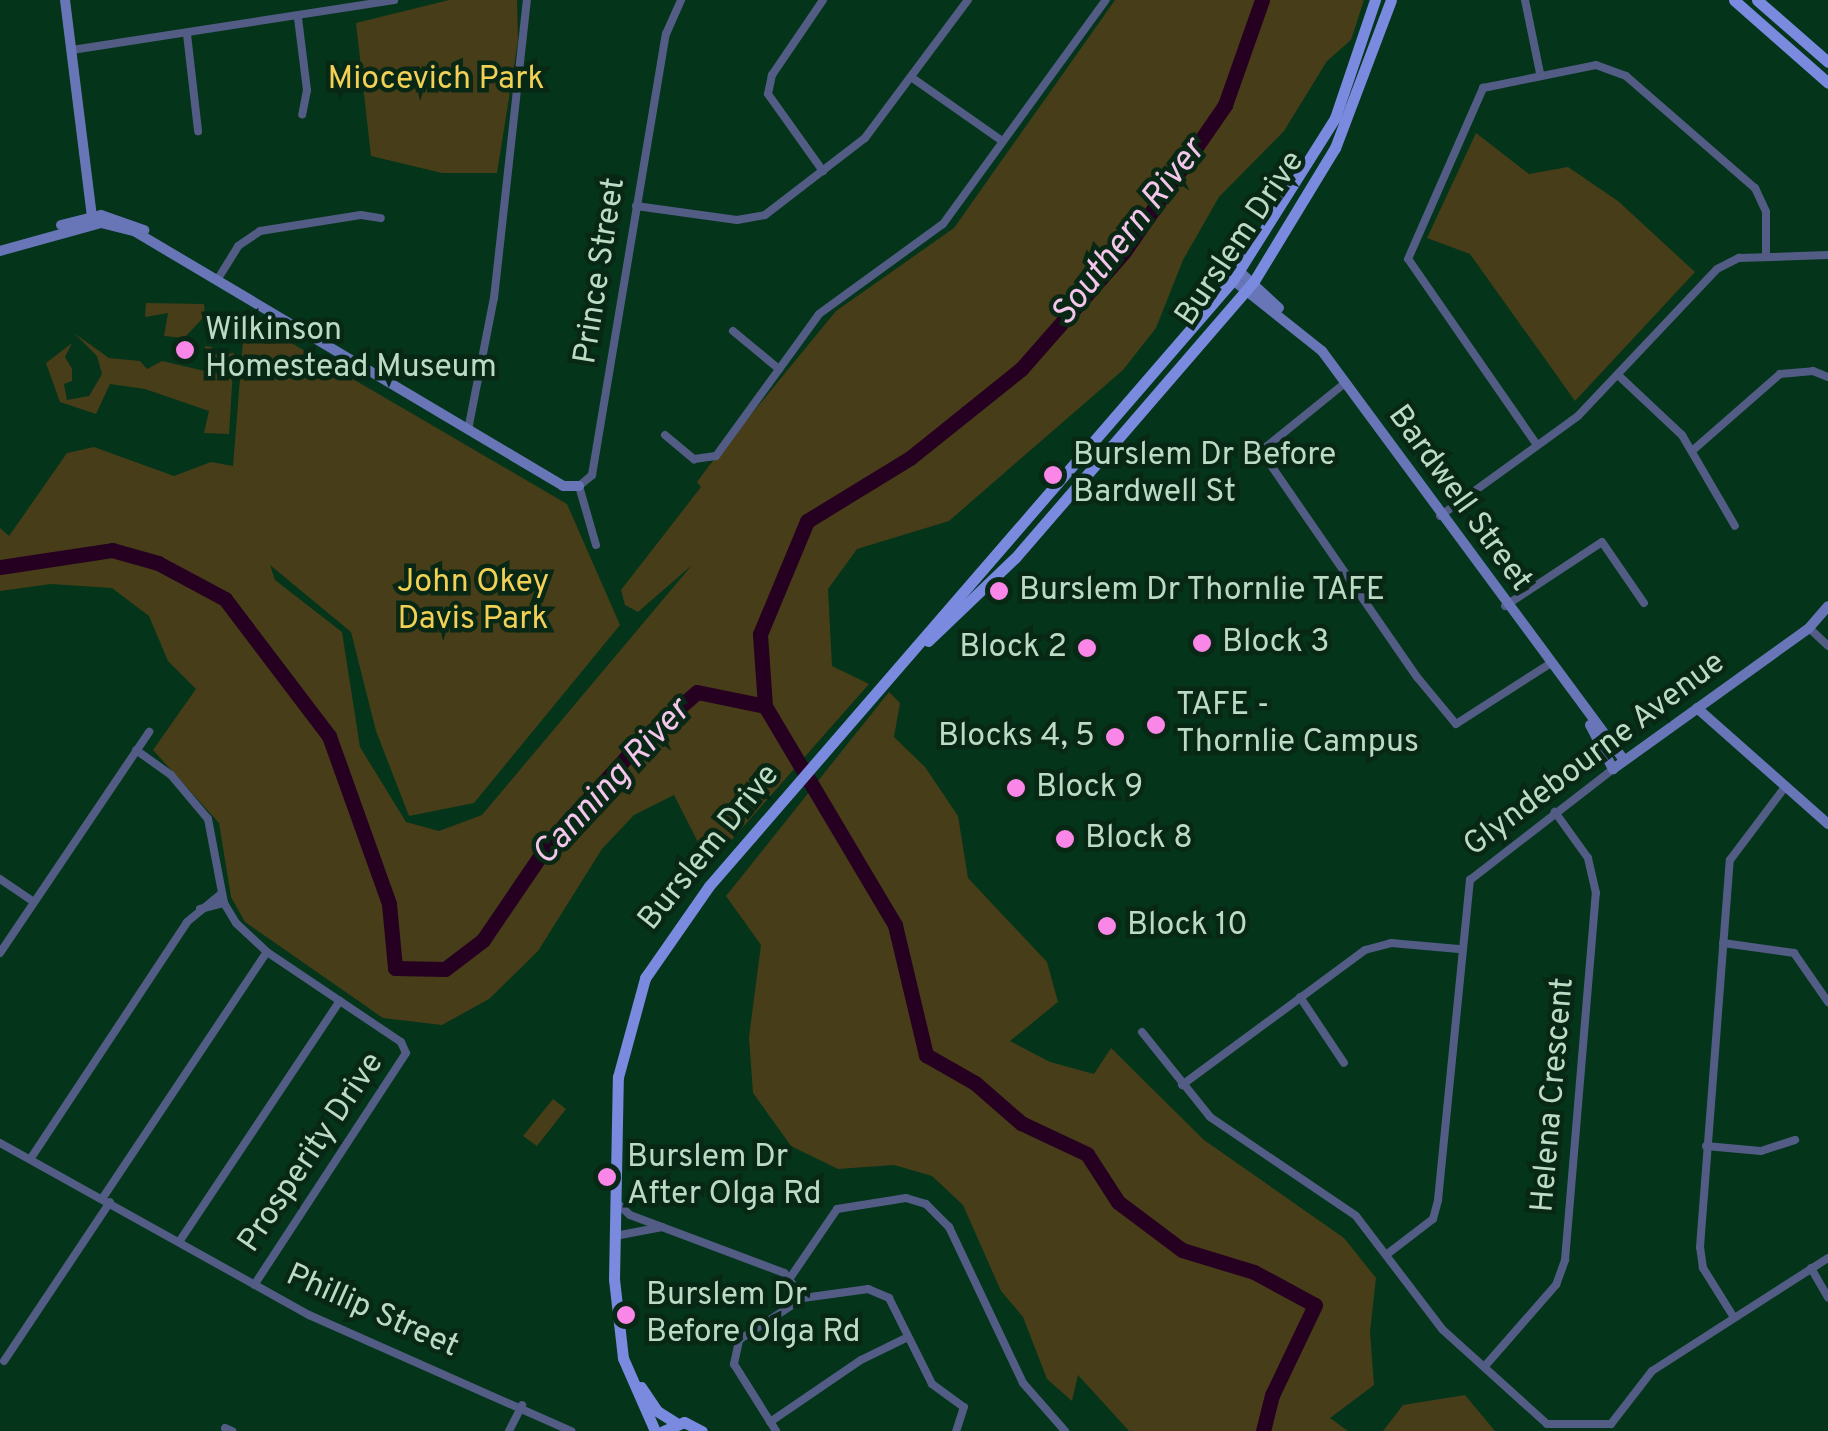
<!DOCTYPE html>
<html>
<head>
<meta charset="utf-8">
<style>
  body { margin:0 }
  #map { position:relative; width:1828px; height:1431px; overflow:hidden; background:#04341a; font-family:Overpass,sans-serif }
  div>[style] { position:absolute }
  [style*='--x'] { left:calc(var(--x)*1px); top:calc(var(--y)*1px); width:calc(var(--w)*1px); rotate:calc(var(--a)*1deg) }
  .green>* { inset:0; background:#473d18 }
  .river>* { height:15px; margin:-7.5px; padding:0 7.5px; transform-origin:7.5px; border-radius:7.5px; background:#250021 }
  .street>* { height:8px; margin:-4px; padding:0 4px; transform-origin:4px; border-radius:4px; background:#525c85 }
  .secondary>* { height:10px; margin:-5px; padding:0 5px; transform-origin:5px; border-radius:5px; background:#6876b8 }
  .primary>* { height:11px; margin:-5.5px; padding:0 5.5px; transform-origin:5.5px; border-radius:5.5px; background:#798adf }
  .dots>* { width:28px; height:28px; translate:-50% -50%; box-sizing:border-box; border:5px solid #082815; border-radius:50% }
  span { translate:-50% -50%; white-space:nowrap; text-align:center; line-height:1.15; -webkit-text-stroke:9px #082815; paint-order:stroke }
  .park-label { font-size:32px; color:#f2d055 }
  .street-label { font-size:32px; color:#bddac5 }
  .poi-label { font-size:32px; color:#bddac5 }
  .left { translate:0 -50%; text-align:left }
  .right { translate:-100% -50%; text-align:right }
  .water-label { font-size:35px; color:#f5c6eb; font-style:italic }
</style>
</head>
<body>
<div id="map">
  <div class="green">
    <div style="clip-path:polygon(449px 0,517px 0,518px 41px,497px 173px,442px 173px,371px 156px,356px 23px)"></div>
    <div style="clip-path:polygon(1115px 0,1364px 0,1351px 40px,1327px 61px,1284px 131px,1219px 197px,1183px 260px,1156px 328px,1123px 370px,949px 521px,857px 549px,828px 589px,832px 666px,869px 684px,728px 844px,703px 852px,674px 795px,634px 815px,602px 849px,538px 951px,489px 999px,442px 1025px,383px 1018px,245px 922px,231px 897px,219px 823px,153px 750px,196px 689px,168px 661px,149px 616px,112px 588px,51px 584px,0 591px,0 528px,9px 536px,67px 453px,94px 447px,174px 476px,211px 462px,233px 466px,245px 316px,567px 504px,620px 625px,474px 803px,409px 816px,376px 731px,351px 632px,270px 565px,275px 580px,342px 632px,360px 747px,406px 822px,439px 831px,482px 815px,692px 565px,638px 612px,625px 605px,621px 590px,701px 487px,697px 482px,708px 467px,836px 311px,954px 228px)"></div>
    <div style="clip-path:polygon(1476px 133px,1529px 174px,1568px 167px,1618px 201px,1695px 272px,1575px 401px,1470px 254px,1427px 238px)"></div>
    <div style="clip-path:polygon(146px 303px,204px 304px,205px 316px,184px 338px,164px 336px,168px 313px,145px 317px)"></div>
    <div style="clip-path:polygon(74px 333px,109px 358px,140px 361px,147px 369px,162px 361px,226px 376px,228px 359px,204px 356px,205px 346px,212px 347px,209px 355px,234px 353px,229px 434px,204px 433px,209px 411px,145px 389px,110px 384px,96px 414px,60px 402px,46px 363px,72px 343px,65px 357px,72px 369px,72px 381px,64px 384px,67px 400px,89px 396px,102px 374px,97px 356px)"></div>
    <div style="clip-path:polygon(889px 692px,900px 703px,894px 737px,925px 767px,958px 816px,968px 878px,1047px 962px,1058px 1002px,1010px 1041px,1050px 1062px,1094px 1074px,1111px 1048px,1204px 1140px,1344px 1238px,1376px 1278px,1370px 1332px,1374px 1385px,1330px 1418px,1348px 1431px,1129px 1431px,1078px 1375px,1072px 1401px,1047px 1379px,1023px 1317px,1001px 1291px,963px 1205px,932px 1176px,894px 1165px,838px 1169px,791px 1146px,753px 1093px,749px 1037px,761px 945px,726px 896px)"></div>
    <div style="clip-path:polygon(553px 1099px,566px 1109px,537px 1146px,523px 1136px)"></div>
    <div style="clip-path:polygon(1465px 1395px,1495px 1431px,1383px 1431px,1403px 1405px)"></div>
  </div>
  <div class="river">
    <div style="--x:0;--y:567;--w:113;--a:-8.6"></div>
    <div style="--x:112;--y:550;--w:48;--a:15.8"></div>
    <div style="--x:158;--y:563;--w:76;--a:28.2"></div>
    <div style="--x:225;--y:599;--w:172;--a:52.8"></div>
    <div style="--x:329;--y:736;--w:178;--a:70.3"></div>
    <div style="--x:389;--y:904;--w:64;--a:84.6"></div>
    <div style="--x:395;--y:968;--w:50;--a:1.1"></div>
    <div style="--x:445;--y:969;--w:48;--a:-37.3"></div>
    <div style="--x:483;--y:940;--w:121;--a:-55.8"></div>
    <div style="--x:551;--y:840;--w:134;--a:-47.7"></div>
    <div style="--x:641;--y:741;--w:74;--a:-41.2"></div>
    <div style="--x:697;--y:692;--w:69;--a:11.6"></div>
    <div style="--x:765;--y:706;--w:255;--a:59.3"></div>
    <div style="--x:895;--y:925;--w:134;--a:76.6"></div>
    <div style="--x:926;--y:1055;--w:56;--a:29.7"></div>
    <div style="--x:975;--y:1083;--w:61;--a:41"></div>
    <div style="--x:1021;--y:1123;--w:73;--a:25.2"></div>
    <div style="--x:1087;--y:1154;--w:57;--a:57.1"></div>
    <div style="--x:1118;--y:1202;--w:80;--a:36.9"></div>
    <div style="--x:1182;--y:1250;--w:75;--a:17"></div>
    <div style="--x:1254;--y:1272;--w:69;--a:28.4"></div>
    <div style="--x:1315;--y:1305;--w:100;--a:115.5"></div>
    <div style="--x:1272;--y:1395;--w:37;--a:104"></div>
    <div style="--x:765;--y:706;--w:72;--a:-94"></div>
    <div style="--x:760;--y:634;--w:122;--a:-67.4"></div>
    <div style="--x:807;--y:521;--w:121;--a:-31.5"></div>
    <div style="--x:910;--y:458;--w:142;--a:-38.7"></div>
    <div style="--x:1021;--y:369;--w:154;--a:-48.7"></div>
    <div style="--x:1123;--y:253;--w:180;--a:-55.4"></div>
    <div style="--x:1225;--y:105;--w:111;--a:-70.6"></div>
  </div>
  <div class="street">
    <div style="--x:823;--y:0;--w:91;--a:124.2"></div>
    <div style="--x:772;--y:75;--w:19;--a:102"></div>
    <div style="--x:768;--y:94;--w:95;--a:54.5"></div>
    <div style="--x:1525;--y:0;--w:75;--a:78.4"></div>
    <div style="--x:298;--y:18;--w:73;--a:82.9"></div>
    <div style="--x:307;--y:90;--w:25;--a:101"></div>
    <div style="--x:187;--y:34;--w:98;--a:83.5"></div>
    <div style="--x:72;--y:50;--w:326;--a:-8.8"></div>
    <div style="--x:911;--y:77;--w:111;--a:35.1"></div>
    <div style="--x:636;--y:206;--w:102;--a:7.9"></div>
    <div style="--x:737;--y:220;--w:28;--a:-10"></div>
    <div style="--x:765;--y:215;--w:126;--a:-37.6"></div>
    <div style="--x:865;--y:138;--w:172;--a:-53.3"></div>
    <div style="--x:219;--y:277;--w:36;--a:-58"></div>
    <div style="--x:238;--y:246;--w:27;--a:-34"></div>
    <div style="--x:260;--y:231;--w:102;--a:-9"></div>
    <div style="--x:361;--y:215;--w:20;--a:9"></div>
    <div style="--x:733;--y:331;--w:60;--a:39.6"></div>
    <div style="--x:1618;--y:375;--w:88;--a:43.2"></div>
    <div style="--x:1682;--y:435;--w:105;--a:59.8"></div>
    <div style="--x:1345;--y:383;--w:108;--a:141"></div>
    <div style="--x:1261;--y:451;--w:275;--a:55.4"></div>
    <div style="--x:1417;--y:677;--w:61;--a:50.3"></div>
    <div style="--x:1456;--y:724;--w:109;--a:-32.7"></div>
    <div style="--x:468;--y:430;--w:135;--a:-78.9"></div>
    <div style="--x:494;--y:298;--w:300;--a:-83.7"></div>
    <div style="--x:665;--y:435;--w:38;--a:40"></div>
    <div style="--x:694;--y:459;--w:22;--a:-8"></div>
    <div style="--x:716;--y:456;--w:175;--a:-54"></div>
    <div style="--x:819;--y:314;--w:153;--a:-36"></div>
    <div style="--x:943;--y:224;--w:277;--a:-54"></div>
    <div style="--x:1537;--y:445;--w:226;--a:-124.7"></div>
    <div style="--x:1408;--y:259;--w:187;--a:-66.3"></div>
    <div style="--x:1483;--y:88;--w:115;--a:-11.5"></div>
    <div style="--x:1596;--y:65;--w:32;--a:20"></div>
    <div style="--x:1626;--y:76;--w:171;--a:41"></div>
    <div style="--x:1755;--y:188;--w:26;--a:65"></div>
    <div style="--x:1766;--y:212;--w:45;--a:90"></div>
    <div style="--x:1692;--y:451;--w:117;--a:-41.2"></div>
    <div style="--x:1780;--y:374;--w:33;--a:-5"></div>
    <div style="--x:1813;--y:371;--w:16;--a:22"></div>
    <div style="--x:1440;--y:516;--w:170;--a:-35.9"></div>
    <div style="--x:1578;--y:416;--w:202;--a:-46.6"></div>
    <div style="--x:1717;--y:269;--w:25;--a:-27"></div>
    <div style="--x:1739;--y:258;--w:89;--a:-1.9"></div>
    <div style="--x:596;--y:545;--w:61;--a:-106.1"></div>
    <div style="--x:579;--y:486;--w:17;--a:-40"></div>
    <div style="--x:592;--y:475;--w:447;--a:-80.5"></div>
    <div style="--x:666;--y:34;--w:37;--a:-66"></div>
    <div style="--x:1505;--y:606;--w:116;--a:-33.4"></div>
    <div style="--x:1602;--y:542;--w:74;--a:55.5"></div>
    <div style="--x:1809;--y:628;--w:26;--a:43"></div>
    <div style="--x:136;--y:750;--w:43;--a:35.5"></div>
    <div style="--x:171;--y:775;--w:57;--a:49.9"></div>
    <div style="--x:208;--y:819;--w:86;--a:79.2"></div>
    <div style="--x:224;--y:903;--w:23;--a:59"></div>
    <div style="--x:236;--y:923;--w:42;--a:43.1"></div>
    <div style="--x:267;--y:952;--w:161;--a:33.9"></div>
    <div style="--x:401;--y:1042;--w:12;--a:66"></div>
    <div style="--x:406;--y:1053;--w:277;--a:123.2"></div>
    <div style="--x:0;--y:879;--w:41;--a:34.1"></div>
    <div style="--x:200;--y:909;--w:25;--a:-14"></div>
    <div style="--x:1723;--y:943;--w:72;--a:8"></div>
    <div style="--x:1794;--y:953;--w:60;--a:55.2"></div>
    <div style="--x:0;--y:953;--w:267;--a:-56"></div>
    <div style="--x:1300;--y:997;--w:79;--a:56.3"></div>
    <div style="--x:1142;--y:1032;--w:109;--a:51.3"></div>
    <div style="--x:1210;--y:1117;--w:176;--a:34.1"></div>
    <div style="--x:1356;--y:1216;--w:143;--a:52.7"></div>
    <div style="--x:1443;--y:1330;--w:140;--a:42.1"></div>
    <div style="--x:1547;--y:1424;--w:64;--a:0"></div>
    <div style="--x:1611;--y:1424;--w:67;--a:-52.3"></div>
    <div style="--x:1652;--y:1371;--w:209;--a:-32.7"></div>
    <div style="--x:1182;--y:1085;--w:227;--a:-36.4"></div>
    <div style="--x:1365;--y:950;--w:27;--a:-15"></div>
    <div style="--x:1391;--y:943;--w:68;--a:5"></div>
    <div style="--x:0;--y:1143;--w:354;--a:29.1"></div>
    <div style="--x:309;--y:1315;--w:287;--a:23.9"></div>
    <div style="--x:1706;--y:1146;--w:55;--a:5.2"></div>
    <div style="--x:1761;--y:1151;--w:36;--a:-18"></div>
    <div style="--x:31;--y:1158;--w:283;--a:-56.5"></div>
    <div style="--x:187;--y:922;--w:45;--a:-39.6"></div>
    <div style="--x:102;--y:1199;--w:297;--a:-56.3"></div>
    <div style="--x:616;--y:1202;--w:19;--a:43"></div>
    <div style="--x:630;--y:1215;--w:165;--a:20.6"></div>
    <div style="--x:784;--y:1273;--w:31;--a:53"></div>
    <div style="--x:615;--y:1236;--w:48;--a:-10.8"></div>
    <div style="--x:179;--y:1242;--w:290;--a:-56.3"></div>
    <div style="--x:1386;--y:1255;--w:59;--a:-37.5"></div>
    <div style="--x:1433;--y:1219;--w:20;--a:-75"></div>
    <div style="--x:1438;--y:1200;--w:322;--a:-84.3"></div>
    <div style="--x:1470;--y:880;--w:181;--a:-37.8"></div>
    <div style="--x:1811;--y:1268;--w:34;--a:60"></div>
    <div style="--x:790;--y:1278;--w:83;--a:-55.7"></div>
    <div style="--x:837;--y:1209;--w:70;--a:-9.1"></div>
    <div style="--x:906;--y:1198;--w:21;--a:17"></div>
    <div style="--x:926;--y:1204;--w:33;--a:45"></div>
    <div style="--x:949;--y:1227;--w:173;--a:64.6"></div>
    <div style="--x:1023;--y:1383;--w:64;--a:48.8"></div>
    <div style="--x:1733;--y:1316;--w:57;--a:-122"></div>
    <div style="--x:1703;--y:1268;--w:21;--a:-98"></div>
    <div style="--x:1700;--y:1247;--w:388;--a:-85.6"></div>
    <div style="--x:1730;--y:860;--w:91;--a:-53"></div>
    <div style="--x:4;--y:1361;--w:191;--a:-56.3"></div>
    <div style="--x:1485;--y:1366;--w:108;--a:-48.8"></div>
    <div style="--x:1556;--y:1285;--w:27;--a:-70"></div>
    <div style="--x:1565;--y:1260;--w:368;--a:-85.2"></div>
    <div style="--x:1596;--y:893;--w:36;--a:-103"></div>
    <div style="--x:1588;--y:858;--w:57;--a:-125.7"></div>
    <div style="--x:770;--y:1422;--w:110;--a:-34.3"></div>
    <div style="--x:861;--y:1360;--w:52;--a:-26.1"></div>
    <div style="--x:225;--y:1428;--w:8;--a:23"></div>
    <div style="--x:509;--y:1431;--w:29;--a:-63"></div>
    <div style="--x:776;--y:1431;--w:79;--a:-122.1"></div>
    <div style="--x:734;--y:1364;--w:25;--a:-78"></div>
    <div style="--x:739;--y:1340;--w:77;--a:-33.3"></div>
    <div style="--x:803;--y:1298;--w:66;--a:-7.9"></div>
    <div style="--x:868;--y:1289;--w:23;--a:23"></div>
    <div style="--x:889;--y:1298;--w:96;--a:63.4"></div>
    <div style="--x:932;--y:1384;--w:39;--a:36"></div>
    <div style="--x:964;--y:1407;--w:25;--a:108"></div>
  </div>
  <div class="secondary">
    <div style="--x:65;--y:0;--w:226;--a:82.9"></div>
    <div style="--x:61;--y:225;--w:41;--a:-14"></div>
    <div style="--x:101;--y:215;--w:46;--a:19.2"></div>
    <div style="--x:0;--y:251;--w:105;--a:-15.5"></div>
    <div style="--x:101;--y:223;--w:34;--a:14"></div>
    <div style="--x:134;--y:231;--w:499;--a:30.7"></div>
    <div style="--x:563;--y:486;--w:16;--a:0"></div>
    <div style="--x:1240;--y:272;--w:53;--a:42.7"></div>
    <div style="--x:1233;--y:280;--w:114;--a:38.6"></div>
    <div style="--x:1322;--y:351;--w:508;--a:53.56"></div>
    <div style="--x:1697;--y:708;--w:175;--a:41.5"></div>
    <div style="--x:1590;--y:725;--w:50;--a:62.4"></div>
    <div style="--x:1613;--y:769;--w:241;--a:-35.7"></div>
    <div style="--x:1809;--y:628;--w:29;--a:-49"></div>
  </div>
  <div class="primary">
    <div style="--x:1734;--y:0;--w:125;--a:41.4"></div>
    <div style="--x:1757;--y:0;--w:94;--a:41.1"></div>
    <div style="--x:928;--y:641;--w:120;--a:-43.7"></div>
    <div style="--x:1015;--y:558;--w:366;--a:-49.2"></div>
    <div style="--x:1254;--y:281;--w:156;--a:-58.7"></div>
    <div style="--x:1335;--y:148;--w:158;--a:-69.3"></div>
    <div style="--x:641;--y:1387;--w:29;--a:56"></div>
    <div style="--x:657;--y:1411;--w:22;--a:32"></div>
    <div style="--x:655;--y:1431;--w:80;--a:-113.7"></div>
    <div style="--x:623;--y:1358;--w:80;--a:-96.5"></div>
    <div style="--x:614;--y:1279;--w:202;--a:-88.9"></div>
    <div style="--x:618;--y:1077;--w:103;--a:-74.7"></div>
    <div style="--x:645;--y:978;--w:112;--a:-55.2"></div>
    <div style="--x:709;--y:886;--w:801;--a:-49.15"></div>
    <div style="--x:1233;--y:280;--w:191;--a:-57.8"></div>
    <div style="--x:1335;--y:118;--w:125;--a:-71.3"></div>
    <div style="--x:663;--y:1431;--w:23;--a:-23"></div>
    <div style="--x:684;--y:1422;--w:20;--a:27"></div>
  </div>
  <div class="dots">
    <div style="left:185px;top:350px;background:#fa87e7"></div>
    <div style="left:1053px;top:475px;background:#fa87e7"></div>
    <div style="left:999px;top:591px;background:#fa87e7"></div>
    <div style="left:1202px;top:643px;background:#fa87e7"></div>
    <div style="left:1087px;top:648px;background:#fa87e7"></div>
    <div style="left:1156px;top:725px;background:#fa87e7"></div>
    <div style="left:1115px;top:737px;background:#fa87e7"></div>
    <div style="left:1016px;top:788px;background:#fa87e7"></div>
    <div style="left:1065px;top:839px;background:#fa87e7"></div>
    <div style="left:1107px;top:926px;background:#fa87e7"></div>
    <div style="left:607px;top:1177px;background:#fa87e7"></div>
    <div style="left:626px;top:1315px;background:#fa87e7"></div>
  </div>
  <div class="park-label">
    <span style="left:436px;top:80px">Miocevich Park</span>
    <span style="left:473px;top:602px">John Okey<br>Davis Park</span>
  </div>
  <div class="street-label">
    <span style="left:1241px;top:239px;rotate:-56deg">Burslem Drive</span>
    <span style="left:601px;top:271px;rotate:-81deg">Prince Street</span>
    <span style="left:1459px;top:499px;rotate:54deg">Bardwell Street</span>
    <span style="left:1595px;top:755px;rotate:-37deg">Glyndebourne Avenue</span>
    <span style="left:710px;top:848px;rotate:-51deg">Burslem Drive</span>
    <span style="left:1554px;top:1095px;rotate:-85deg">Helena Crescent</span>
    <span style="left:312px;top:1153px;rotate:-56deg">Prosperity Drive</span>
    <span style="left:372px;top:1312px;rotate:24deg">Phillip Street</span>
  </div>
  <div class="poi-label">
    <span class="left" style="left:205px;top:350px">Wilkinson<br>Homestead Museum</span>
    <span class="left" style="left:1073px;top:475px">Burslem Dr Before<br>Bardwell St</span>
    <span class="left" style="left:1019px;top:591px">Burslem Dr Thornlie TAFE</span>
    <span class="left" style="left:1222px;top:643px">Block 3</span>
    <span class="right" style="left:1067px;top:648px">Block 2</span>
    <span class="left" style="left:1176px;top:725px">TAFE -<br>Thornlie Campus</span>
    <span class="right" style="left:1095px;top:737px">Blocks 4, 5</span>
    <span class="left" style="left:1036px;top:788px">Block 9</span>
    <span class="left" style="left:1085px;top:839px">Block 8</span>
    <span class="left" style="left:1127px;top:926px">Block 10</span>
    <span class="left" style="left:627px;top:1177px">Burslem Dr<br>After Olga Rd</span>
    <span class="left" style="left:646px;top:1315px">Burslem Dr<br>Before Olga Rd</span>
  </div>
  <div class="water-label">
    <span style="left:1129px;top:233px;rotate:-52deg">Southern River</span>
    <span style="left:612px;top:783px;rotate:-47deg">Canning River</span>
  </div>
</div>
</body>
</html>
